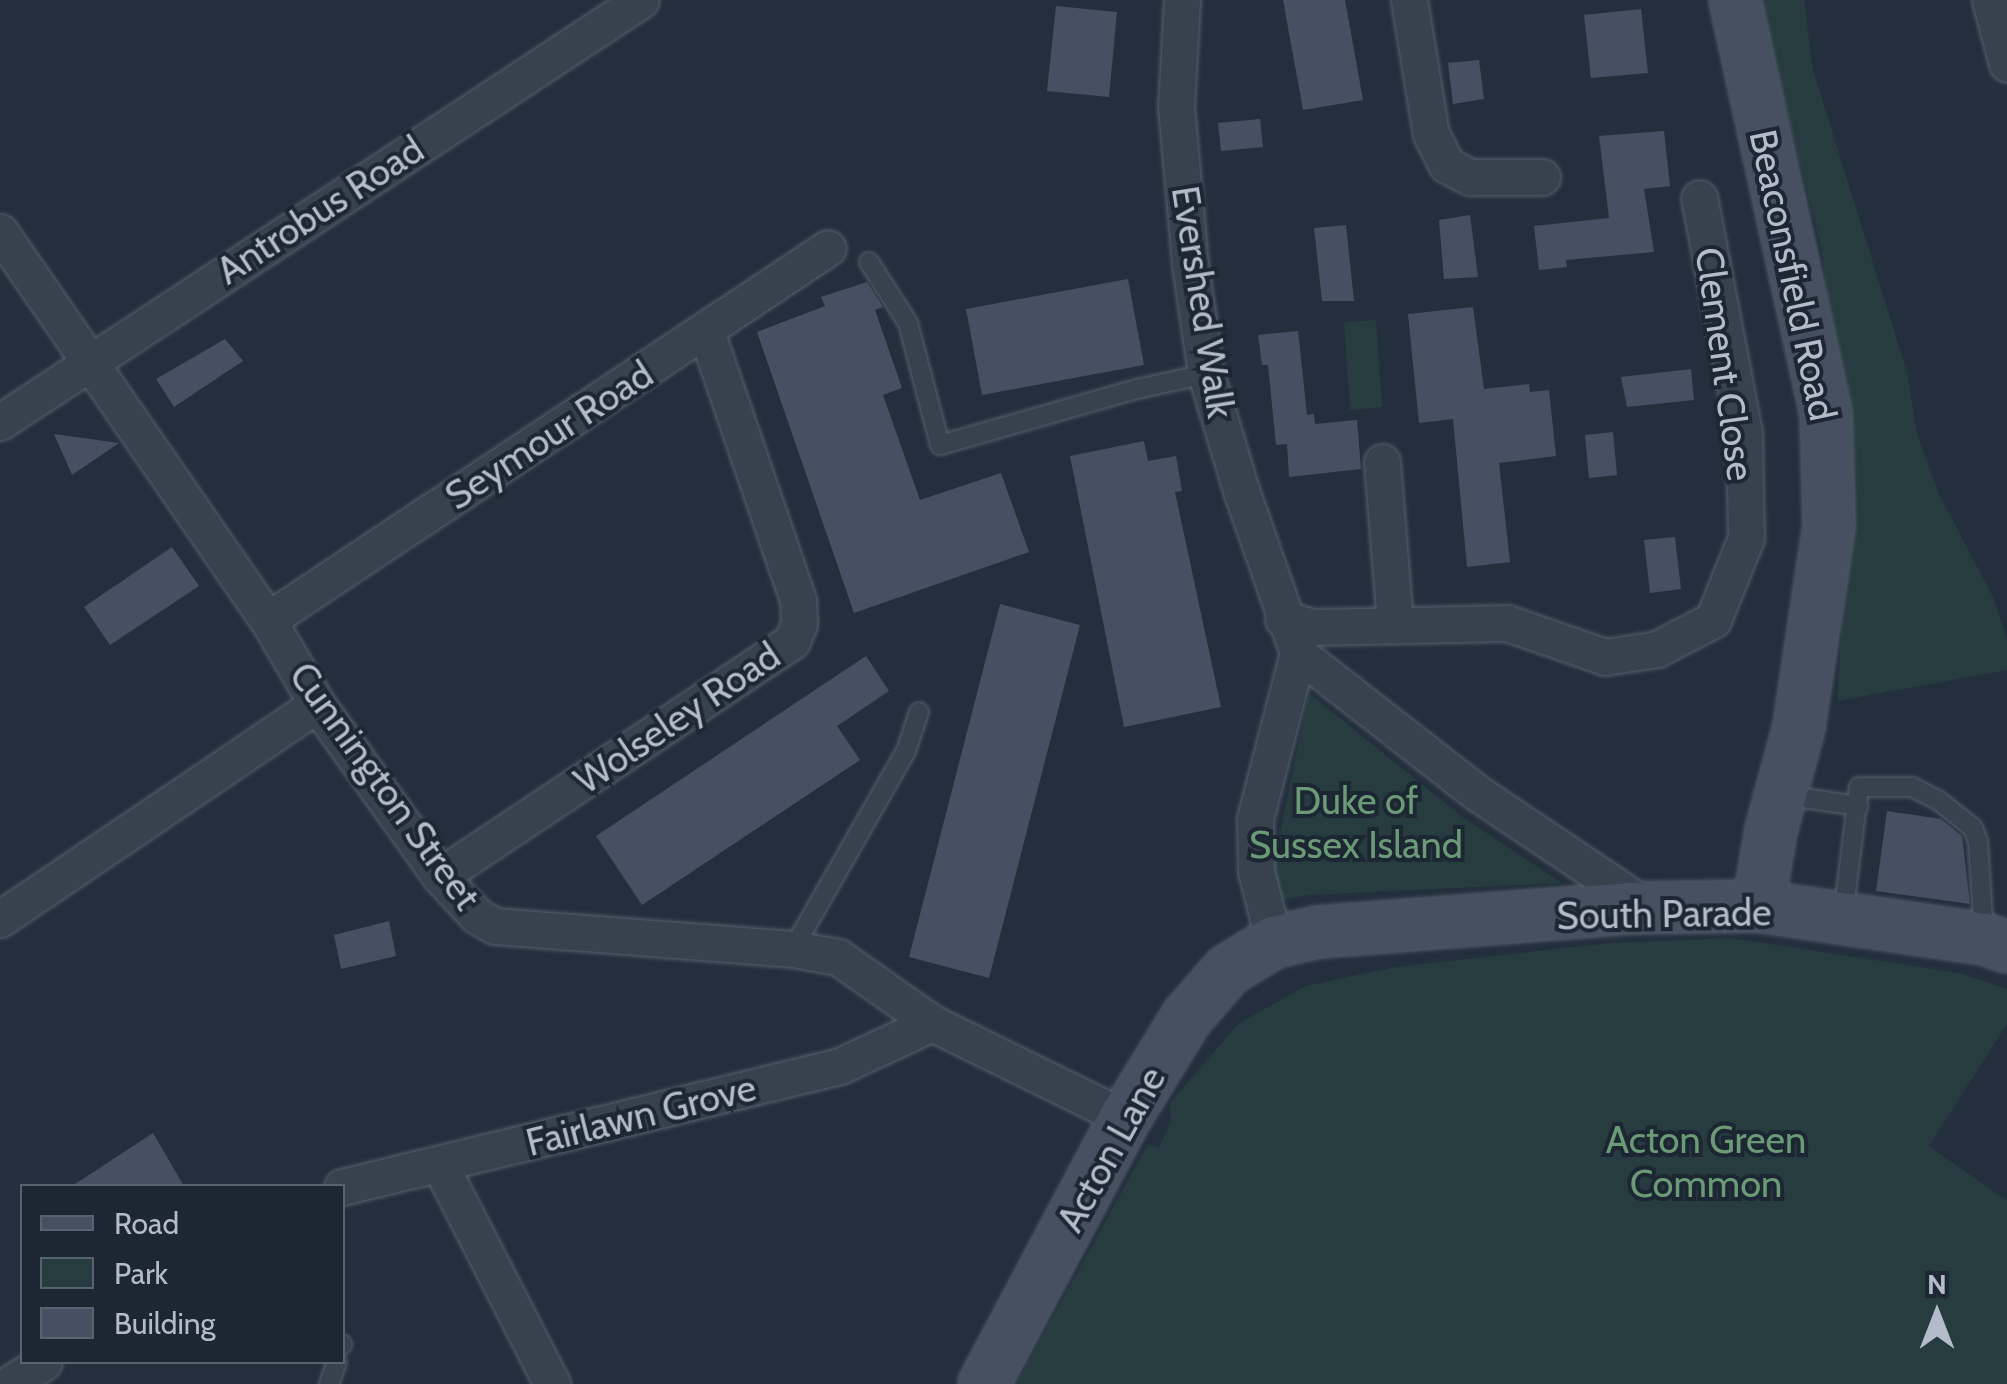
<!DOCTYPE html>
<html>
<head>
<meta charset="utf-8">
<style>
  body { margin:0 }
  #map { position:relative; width:2007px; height:1384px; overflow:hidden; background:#242f3e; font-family:Cabin,sans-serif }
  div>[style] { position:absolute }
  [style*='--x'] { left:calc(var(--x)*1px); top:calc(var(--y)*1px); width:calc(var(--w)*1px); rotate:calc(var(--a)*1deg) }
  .green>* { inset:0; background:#263c3f }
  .building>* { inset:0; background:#455162 }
  .roads { filter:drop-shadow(0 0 2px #565f6c) drop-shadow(0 0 2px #565f6c) }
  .service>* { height:18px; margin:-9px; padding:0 9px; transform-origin:9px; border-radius:9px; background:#38414e }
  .minor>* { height:35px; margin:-17.5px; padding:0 17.5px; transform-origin:17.5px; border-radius:17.5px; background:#38414e }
  .secondary>* { height:50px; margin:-25px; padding:0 25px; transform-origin:25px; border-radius:25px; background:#465061 }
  span { translate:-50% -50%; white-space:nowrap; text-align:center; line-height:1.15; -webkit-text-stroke:8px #1d2633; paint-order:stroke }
  .street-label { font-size:38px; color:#b4bcc9 }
  .park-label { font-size:38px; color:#6b9a76 }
  .legend { position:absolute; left:20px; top:1184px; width:325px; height:180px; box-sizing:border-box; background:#1d2633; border:2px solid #59626f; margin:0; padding:12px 18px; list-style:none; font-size:30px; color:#b4bcc9 }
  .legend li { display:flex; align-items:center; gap:20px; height:50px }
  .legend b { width:50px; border:2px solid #59626f }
  .north { position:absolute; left:1887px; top:1264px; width:100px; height:100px; -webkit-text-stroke:8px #1d2633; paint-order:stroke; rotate:0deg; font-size:28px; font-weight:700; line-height:40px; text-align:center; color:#b4bcc9 }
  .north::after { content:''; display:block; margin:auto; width:35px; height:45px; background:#b4bcc9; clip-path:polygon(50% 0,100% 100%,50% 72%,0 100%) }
</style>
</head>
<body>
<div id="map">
  <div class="green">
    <div style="clip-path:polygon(1759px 0,1804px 0,1813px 70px,1907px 372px,1917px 434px,1939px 494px,1993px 597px,2007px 640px,2007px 670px,1837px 701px,1848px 524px,1822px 251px)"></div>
    <div style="clip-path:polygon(1376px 320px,1382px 407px,1350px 410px,1344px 322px)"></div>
    <div style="clip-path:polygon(1309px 693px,1461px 816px,1562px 883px,1308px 895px,1277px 901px,1273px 867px)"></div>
    <div style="clip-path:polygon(1731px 938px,1959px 973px,2007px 989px,2007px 1024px,1929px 1146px,2007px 1201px,2007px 1384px,1016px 1384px,1148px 1144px,1159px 1148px,1171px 1121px,1170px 1103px,1238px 1024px,1306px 986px,1395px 967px,1610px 943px)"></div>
  </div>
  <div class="building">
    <div style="clip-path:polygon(1283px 0,1345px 0,1363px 100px,1303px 110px)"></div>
    <div style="clip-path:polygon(1056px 6px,1117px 12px,1109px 97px,1047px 91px)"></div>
    <div style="clip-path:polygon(1641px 9px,1648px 73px,1591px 78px,1584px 15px)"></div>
    <div style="clip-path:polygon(1479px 60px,1484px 99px,1453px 104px,1448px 63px)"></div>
    <div style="clip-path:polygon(1260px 119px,1263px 147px,1221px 151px,1218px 123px)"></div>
    <div style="clip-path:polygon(1664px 131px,1670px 186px,1644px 189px,1654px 252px,1566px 260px,1567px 267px,1539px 270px,1534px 226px,1609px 218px,1599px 136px)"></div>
    <div style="clip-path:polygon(1470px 215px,1478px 277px,1444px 279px,1439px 220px)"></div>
    <div style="clip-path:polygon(1346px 225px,1354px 301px,1322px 301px,1314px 228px)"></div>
    <div style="clip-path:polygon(1128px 279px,1144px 365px,982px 395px,966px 309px)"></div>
    <div style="clip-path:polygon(867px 282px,883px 307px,875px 310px,902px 388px,883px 395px,920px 500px,1001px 473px,1029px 552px,854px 613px,757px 332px,825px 306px,821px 297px)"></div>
    <div style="clip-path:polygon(1473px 307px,1484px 389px,1529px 384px,1530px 392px,1549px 390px,1556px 456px,1499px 463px,1510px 562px,1467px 567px,1453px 419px,1419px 423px,1408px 314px)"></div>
    <div style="clip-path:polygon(1298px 331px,1307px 415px,1314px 414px,1315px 424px,1357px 420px,1361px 469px,1289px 477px,1287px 444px,1276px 445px,1268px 365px,1262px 365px,1258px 335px)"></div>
    <div style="clip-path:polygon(225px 339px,243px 361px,174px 407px,156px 379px)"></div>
    <div style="clip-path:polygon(1691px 369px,1694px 400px,1627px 407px,1621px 377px)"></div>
    <div style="clip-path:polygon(1613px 432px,1617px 475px,1589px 478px,1585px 435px)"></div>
    <div style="clip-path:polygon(54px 434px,119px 443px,72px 475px)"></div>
    <div style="clip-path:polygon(1144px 441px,1148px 461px,1176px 456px,1182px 491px,1175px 492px,1221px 707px,1124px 727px,1070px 456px)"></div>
    <div style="clip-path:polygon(1675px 537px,1681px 589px,1650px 593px,1644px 540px)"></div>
    <div style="clip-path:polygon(172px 547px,199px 586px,110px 645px,84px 607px)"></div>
    <div style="clip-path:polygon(1000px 604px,1080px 625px,989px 978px,909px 957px)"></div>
    <div style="clip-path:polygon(866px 656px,889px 691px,837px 726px,860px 760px,642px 905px,596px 836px)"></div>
    <div style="clip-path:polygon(1887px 811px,1941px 819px,1962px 836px,1970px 904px,1876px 891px)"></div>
    <div style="clip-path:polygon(389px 921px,396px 956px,341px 969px,334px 935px)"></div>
    <div style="clip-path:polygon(153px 1133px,184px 1186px,72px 1186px)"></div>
  </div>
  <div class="roads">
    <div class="service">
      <div style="--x:869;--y:262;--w:72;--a:57.4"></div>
      <div style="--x:908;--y:323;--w:126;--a:75.3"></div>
      <div style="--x:940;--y:445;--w:205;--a:-15.9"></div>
      <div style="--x:1137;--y:389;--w:71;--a:-12.3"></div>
      <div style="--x:1783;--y:795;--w:76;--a:8.3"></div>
      <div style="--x:1843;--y:916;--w:130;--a:-82.9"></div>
      <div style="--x:1859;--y:787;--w:53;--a:0"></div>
      <div style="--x:1912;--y:787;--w:29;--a:27"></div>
      <div style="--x:1938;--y:800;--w:45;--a:38.7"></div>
      <div style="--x:1973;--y:828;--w:15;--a:70"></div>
      <div style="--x:1978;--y:842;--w:92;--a:86.3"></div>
      <div style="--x:793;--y:949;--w:228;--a:-60.3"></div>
      <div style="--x:906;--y:751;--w:41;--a:-71.6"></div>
      <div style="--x:342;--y:1344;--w:1;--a:90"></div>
      <div style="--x:329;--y:1384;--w:23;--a:-70"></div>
    </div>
    <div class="minor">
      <div style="--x:1182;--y:0;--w:106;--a:93.2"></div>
      <div style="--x:1176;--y:106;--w:159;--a:84.9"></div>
      <div style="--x:1190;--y:264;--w:111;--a:81.7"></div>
      <div style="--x:1206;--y:374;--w:124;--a:73.2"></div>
      <div style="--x:1242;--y:493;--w:170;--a:70.7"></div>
      <div style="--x:1298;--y:653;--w:226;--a:38"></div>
      <div style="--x:1476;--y:792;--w:206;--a:33.9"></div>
      <div style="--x:1409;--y:0;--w:136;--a:80.7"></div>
      <div style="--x:1431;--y:134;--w:35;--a:63"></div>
      <div style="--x:1447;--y:165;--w:26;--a:28"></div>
      <div style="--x:1470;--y:177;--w:72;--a:0"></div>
      <div style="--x:1990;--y:0;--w:66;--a:75.1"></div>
      <div style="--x:0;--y:232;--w:472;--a:55.4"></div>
      <div style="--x:268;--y:620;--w:97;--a:59.7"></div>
      <div style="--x:317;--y:704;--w:211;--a:54.4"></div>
      <div style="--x:440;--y:876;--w:54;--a:47.2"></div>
      <div style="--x:477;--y:916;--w:21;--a:29"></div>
      <div style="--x:495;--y:926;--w:299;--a:4.4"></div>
      <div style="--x:793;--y:949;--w:46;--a:10.1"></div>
      <div style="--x:838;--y:957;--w:115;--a:35.1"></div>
      <div style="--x:932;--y:1023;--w:215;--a:26.2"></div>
      <div style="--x:0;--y:422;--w:767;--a:-33.36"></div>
      <div style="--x:1382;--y:462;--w:164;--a:85.4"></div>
      <div style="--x:1283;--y:619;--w:30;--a:15"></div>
      <div style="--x:1312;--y:627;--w:195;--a:-1.2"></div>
      <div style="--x:1507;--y:623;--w:104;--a:19.1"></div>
      <div style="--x:1605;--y:657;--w:53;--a:-8.7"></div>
      <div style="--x:1657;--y:649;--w:63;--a:-27.4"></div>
      <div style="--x:1713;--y:620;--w:88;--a:-68.1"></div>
      <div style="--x:1746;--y:538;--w:105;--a:-91.1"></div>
      <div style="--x:1744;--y:433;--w:239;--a:-100.8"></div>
      <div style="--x:268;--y:620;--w:672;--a:-33.6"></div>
      <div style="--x:440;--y:876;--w:423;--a:-33.7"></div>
      <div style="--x:792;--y:641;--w:18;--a:-68"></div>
      <div style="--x:799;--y:624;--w:24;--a:-92"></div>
      <div style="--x:798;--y:600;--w:283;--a:-108.9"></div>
      <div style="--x:0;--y:919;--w:383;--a:-34.1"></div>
      <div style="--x:1274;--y:942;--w:73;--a:-104.2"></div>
      <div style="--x:1256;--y:871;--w:52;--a:-91.1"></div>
      <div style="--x:1255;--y:819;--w:171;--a:-75.5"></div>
      <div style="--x:440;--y:1165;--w:246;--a:62.9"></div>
      <div style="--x:342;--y:1187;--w:512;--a:-13.66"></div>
      <div style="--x:840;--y:1066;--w:102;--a:-25.1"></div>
      <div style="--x:9;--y:1384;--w:41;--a:-32.2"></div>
    </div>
    <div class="secondary">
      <div style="--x:1735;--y:0;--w:424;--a:77.6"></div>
      <div style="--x:1826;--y:414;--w:112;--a:88.5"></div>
      <div style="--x:1829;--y:526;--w:203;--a:98.5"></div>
      <div style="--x:1799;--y:727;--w:108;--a:105.1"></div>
      <div style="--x:1771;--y:831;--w:76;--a:99.8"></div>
      <div style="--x:984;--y:1384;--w:301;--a:-62.1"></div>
      <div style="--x:1125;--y:1118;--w:119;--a:-58.5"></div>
      <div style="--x:1187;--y:1017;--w:62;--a:-48.9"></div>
      <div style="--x:1228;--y:970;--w:54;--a:-31.3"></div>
      <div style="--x:1274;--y:942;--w:45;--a:-12.8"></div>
      <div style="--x:1318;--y:932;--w:312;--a:-4.4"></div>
      <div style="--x:1629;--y:908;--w:129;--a:-0.9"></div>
      <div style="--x:1758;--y:906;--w:229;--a:8.3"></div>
      <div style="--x:1985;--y:939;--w:23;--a:20"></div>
    </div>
  </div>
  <div class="street-label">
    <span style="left:320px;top:210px;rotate:-33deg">Antrobus Road</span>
    <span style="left:1793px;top:275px;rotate:78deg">Beaconsfield Road</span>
    <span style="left:1203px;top:302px;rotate:81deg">Evershed Walk</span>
    <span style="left:1725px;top:364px;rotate:82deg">Clement Close</span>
    <span style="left:549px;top:435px;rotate:-33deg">Seymour Road</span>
    <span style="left:677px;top:718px;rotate:-34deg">Wolseley Road</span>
    <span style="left:385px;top:786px;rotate:54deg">Cunnington Street</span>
    <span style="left:1664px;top:914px;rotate:-1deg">South Parade</span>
    <span style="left:641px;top:1115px;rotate:-14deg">Fairlawn Grove</span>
    <span style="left:1111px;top:1149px;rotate:-61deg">Acton Lane</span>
  </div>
  <div class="park-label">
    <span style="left:1356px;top:823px">Duke of<br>Sussex Island</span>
    <span style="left:1706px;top:1162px">Acton Green<br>Common</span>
  </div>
  <ul class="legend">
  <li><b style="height:12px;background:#465061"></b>Road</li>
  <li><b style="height:28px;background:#263c3f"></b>Park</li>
  <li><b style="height:28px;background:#455162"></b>Building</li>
  </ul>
  <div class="north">N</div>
</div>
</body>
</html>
